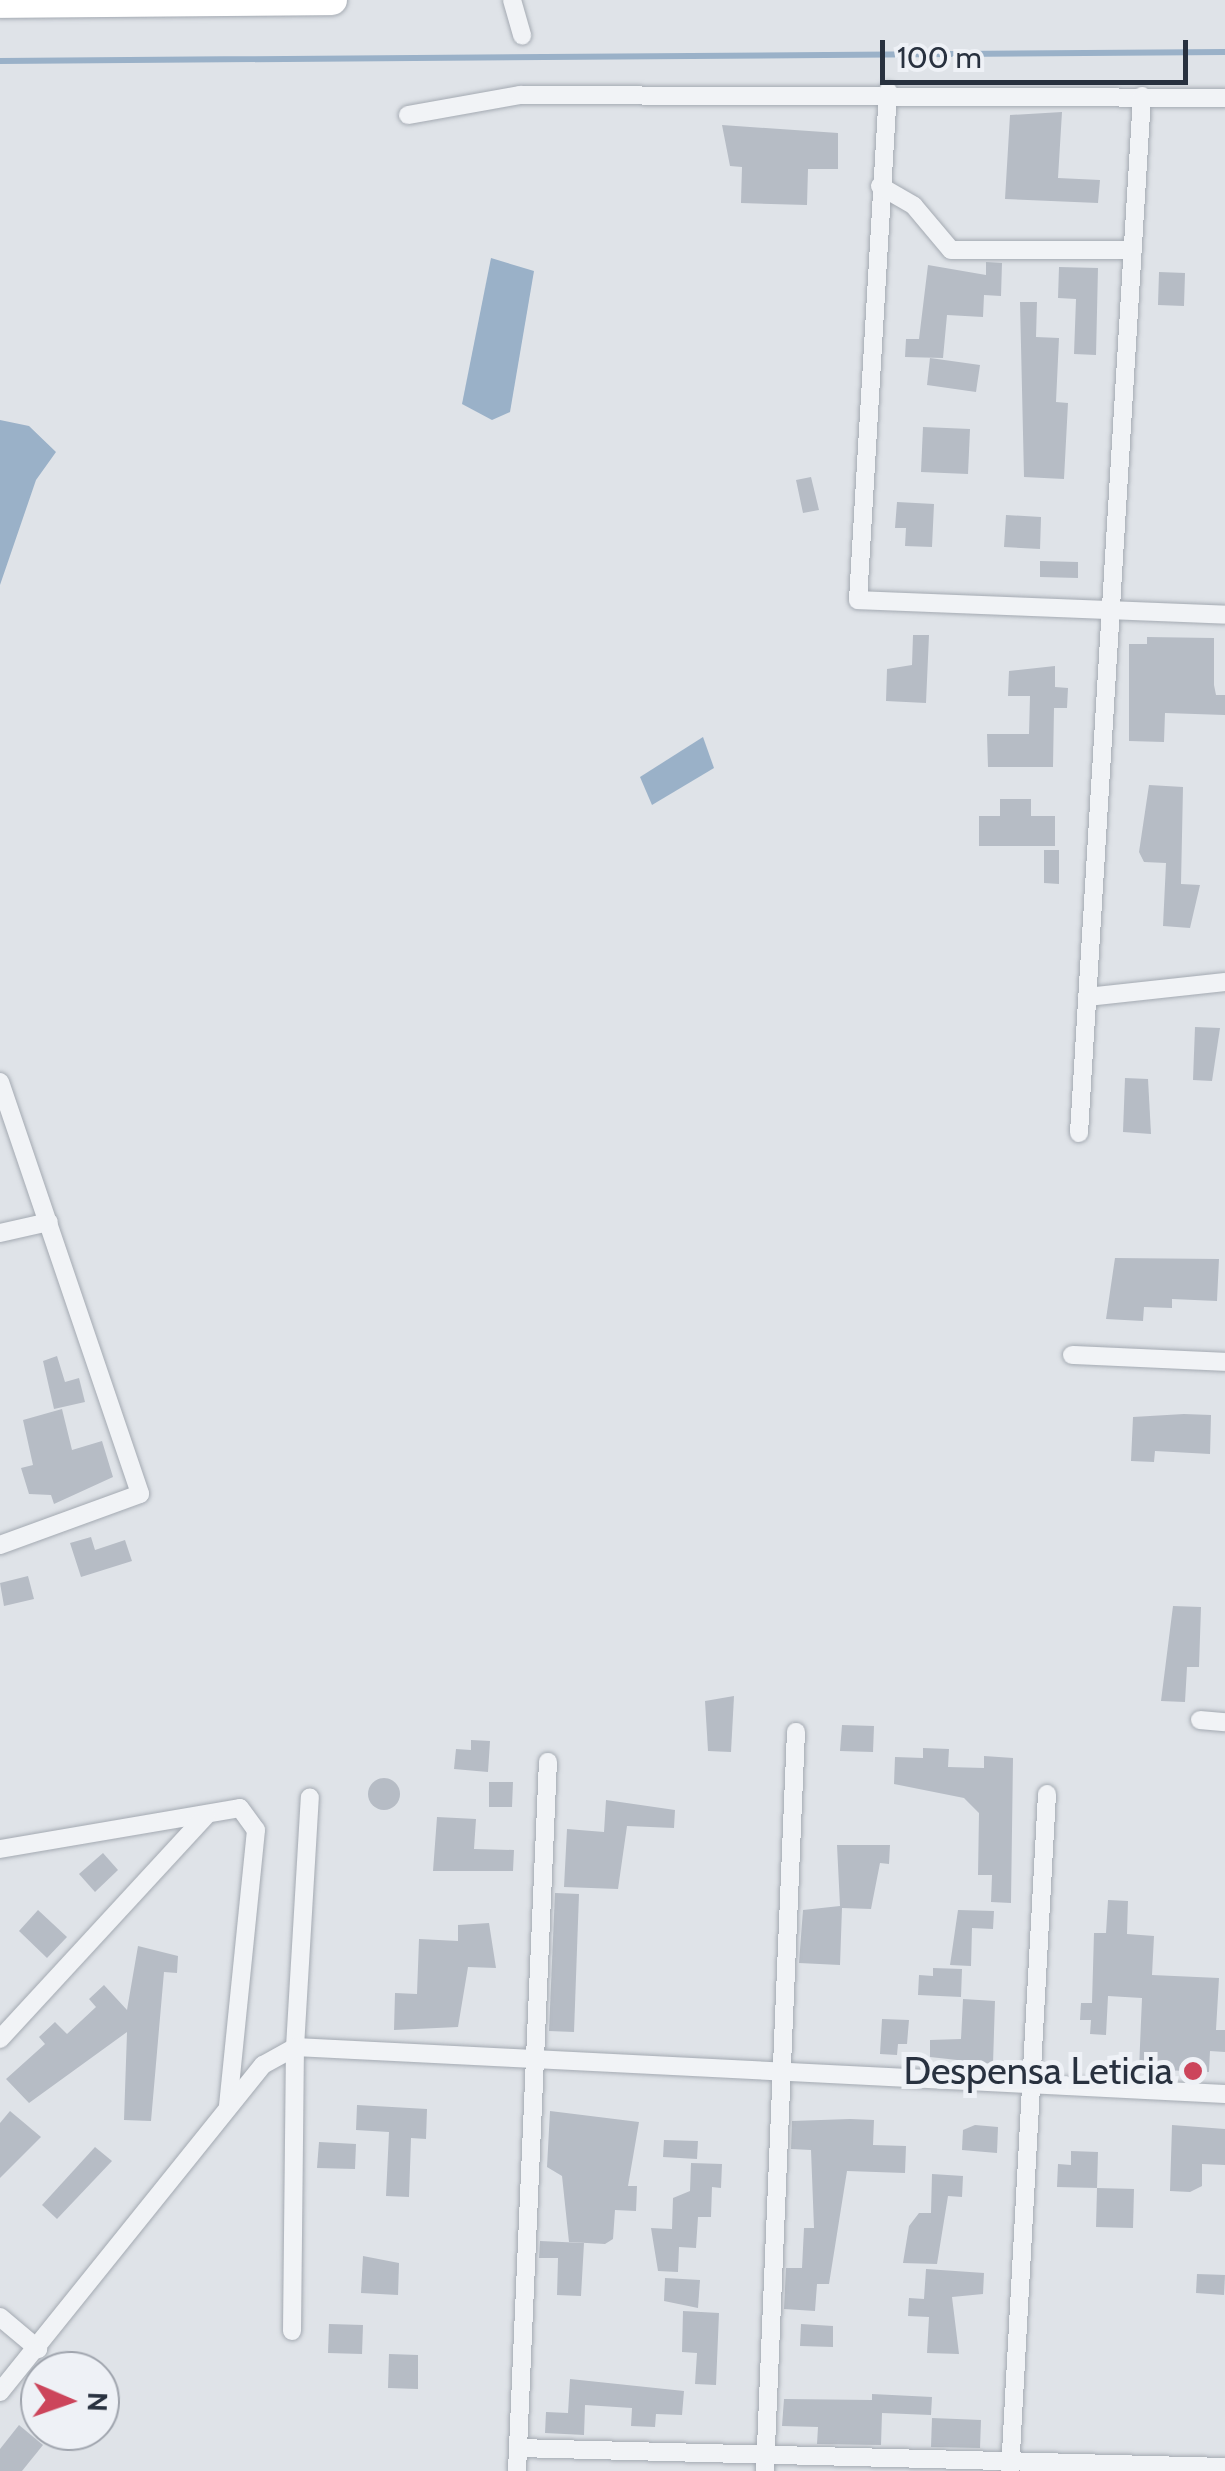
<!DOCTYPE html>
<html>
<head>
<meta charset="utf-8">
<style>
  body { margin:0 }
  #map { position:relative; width:1225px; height:2471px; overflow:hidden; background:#dfe3e8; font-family:Cabin,sans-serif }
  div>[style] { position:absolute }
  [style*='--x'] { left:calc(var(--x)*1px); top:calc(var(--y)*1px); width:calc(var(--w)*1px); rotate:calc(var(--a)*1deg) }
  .water>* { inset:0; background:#9ab1c8 }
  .stream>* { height:6px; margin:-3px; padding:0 3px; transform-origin:3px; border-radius:3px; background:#9ab1c8 }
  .building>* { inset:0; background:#b6bcc5 }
  .round { border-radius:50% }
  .roads { filter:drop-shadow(0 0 2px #a4aab2) drop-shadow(0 0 2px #a4aab2) }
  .minor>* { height:18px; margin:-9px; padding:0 9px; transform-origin:9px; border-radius:9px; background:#f1f3f6 }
  .trunk>* { height:30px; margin:-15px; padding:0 15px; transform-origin:15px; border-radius:15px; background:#fff }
  .dots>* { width:28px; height:28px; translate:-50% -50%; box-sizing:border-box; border:5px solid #eef1f6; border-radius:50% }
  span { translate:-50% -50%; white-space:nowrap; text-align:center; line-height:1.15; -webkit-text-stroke:10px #eef1f6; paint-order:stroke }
  .poi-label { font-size:38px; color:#28313f }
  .right { translate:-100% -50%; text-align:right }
  .north { position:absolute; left:20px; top:2351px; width:100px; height:100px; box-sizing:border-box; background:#eef1f6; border:2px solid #9fa4ad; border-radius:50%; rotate:92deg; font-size:28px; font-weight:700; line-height:40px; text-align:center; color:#28313f }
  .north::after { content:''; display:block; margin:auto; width:35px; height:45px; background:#cc455b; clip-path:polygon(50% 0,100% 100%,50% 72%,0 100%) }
  .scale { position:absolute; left:880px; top:40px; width:308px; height:45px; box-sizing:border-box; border:5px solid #28313f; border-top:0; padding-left:12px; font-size:30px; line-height:35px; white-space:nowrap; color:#28313f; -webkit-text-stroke:8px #eef1f6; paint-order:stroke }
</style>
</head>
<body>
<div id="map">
  <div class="water">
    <div style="clip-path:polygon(491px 258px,534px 271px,510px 412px,492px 420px,462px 404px)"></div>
    <div style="clip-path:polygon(0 420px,29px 426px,56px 452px,36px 480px,0 585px)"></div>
    <div style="clip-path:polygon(703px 737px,714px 768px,652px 805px,640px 777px)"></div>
  </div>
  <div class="stream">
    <div style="--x:0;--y:61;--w:1225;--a:-0.42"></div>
  </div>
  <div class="building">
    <div style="clip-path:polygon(1062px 112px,1058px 178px,1100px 180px,1098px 203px,1005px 199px,1010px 115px)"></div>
    <div style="clip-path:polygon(722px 125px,838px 133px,838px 169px,808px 169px,807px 205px,741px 203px,742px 167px,730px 166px)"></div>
    <div style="clip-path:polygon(986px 262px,1002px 263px,1001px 296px,984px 295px,983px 317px,947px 315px,943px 358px,905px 357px,906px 339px,919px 339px,928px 265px,986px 275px)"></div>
    <div style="clip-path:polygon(1059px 267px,1098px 268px,1096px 355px,1074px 354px,1076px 299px,1058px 298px)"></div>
    <div style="clip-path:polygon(1159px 272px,1185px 273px,1184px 306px,1158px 305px)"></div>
    <div style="clip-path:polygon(1020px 302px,1037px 302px,1036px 337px,1059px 338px,1056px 402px,1068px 403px,1064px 479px,1024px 477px)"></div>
    <div style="clip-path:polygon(930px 358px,980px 365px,976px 392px,927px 385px)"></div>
    <div style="clip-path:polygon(923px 427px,970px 429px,968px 474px,921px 472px)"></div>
    <div style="clip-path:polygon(811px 477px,819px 510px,803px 513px,796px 480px)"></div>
    <div style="clip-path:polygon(897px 502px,934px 504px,932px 547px,905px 546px,906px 528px,895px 528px)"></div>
    <div style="clip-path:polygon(1006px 515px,1041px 517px,1040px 549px,1004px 547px)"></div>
    <div style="clip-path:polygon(1040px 561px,1078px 562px,1078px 578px,1040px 577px)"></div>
    <div style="clip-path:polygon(913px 635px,929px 635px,926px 703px,886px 701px,887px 669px,912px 665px)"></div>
    <div style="clip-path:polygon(1147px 637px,1214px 638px,1214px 685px,1216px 695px,1225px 695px,1225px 715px,1165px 713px,1164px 742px,1129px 741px,1129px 644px,1147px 644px)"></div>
    <div style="clip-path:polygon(1055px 666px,1055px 687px,1068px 688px,1067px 708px,1054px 708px,1053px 767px,988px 767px,987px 734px,1029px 734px,1030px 696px,1008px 696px,1009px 671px)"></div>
    <div style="clip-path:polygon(1149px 785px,1183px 787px,1181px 884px,1200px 885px,1190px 928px,1163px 926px,1166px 863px,1144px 862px,1139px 852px)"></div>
    <div style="clip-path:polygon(1000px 799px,1031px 799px,1031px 816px,1055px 816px,1055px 846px,979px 846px,979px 816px,1000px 816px)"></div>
    <div style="clip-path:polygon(1044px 850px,1059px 850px,1059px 884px,1044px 883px)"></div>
    <div style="clip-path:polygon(1195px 1027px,1220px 1028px,1212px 1081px,1193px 1080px)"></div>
    <div style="clip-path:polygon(1125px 1078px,1148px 1079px,1151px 1134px,1123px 1132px)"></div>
    <div style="clip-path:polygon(1115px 1258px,1219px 1259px,1217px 1301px,1172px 1299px,1172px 1308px,1144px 1307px,1143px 1321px,1106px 1319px)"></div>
    <div style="clip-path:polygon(57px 1356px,65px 1382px,79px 1378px,85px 1402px,54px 1409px,43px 1361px)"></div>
    <div style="clip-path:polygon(62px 1409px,72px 1450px,102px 1441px,113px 1477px,54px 1504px,51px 1495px,29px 1494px,21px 1468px,33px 1465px,23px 1420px)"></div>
    <div style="clip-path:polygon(1184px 1414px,1211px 1415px,1210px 1454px,1155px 1451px,1154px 1462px,1131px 1461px,1133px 1417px)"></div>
    <div style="clip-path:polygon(91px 1537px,95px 1550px,125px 1540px,132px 1561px,81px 1577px,70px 1543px)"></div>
    <div style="clip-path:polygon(28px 1576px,34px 1599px,4px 1606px,0 1583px)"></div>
    <div style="clip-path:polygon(1173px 1606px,1201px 1607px,1199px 1667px,1187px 1667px,1185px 1702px,1161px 1701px)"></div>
    <div style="clip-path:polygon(734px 1696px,731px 1752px,708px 1751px,705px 1701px)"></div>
    <div style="clip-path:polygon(842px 1725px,874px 1726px,873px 1752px,840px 1751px)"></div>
    <div style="clip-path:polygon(471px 1740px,490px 1741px,488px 1772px,454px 1769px,456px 1749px,471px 1750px)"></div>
    <div style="clip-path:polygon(923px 1748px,949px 1749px,948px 1767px,984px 1768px,984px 1756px,1013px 1758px,1011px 1903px,991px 1902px,992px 1875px,978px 1875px,979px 1813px,964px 1798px,894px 1784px,895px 1757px,923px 1758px)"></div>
    <div class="round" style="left:368px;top:1778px;width:32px;height:32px"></div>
    <div style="clip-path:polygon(489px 1782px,513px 1782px,512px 1807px,489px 1807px)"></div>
    <div style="clip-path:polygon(606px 1800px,675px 1810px,674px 1828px,627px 1826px,618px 1889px,564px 1887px,567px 1829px,604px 1832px)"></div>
    <div style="clip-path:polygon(437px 1817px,476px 1819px,474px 1849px,514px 1850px,513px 1871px,433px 1871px)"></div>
    <div style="clip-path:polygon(837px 1845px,890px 1845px,889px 1864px,880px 1863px,871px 1909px,842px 1908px,840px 1965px,799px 1963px,803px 1910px,840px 1906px)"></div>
    <div style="clip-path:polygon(103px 1853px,118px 1870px,95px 1892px,79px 1874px)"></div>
    <div style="clip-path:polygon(555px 1893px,579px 1894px,574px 2032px,549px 2031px)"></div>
    <div style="clip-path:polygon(1108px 1900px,1128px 1901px,1127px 1934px,1154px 1936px,1152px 1975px,1219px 1978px,1216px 2030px,1225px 2030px,1225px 2052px,1210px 2051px,1209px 2072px,1139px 2069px,1142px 1998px,1108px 1996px,1106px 2035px,1090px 2034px,1091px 2020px,1080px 2020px,1081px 2003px,1092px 2003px,1094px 1933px,1106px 1933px)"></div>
    <div style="clip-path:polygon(38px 1910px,67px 1937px,47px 1958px,19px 1931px)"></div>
    <div style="clip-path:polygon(958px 1910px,994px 1911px,993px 1929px,972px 1928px,971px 1966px,950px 1965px)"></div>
    <div style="clip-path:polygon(489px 1923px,496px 1968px,468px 1967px,458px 2027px,394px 2030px,395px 1993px,417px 1994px,419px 1939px,458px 1941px,458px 1925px)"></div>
    <div style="clip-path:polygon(138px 1946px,178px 1956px,177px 1973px,164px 1972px,151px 2121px,124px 2120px,127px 2032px,29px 2103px,6px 2079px,45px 2044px,39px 2037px,55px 2022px,67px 2034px,96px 2007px,89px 1999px,104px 1985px,127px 2010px)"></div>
    <div style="clip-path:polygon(933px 1968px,962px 1969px,961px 1997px,918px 1995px,919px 1975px,933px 1976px)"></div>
    <div style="clip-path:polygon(963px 1999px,995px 2001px,993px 2064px,930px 2057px,930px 2040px,961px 2039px)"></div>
    <div style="clip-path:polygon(882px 2019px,909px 2020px,907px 2044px,898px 2044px,897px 2055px,880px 2054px)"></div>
    <div style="clip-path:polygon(357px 2105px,427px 2109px,426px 2139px,411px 2138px,409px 2197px,386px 2196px,389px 2132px,356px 2130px)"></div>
    <div style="clip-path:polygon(10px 2111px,41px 2137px,0 2178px,0 2123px)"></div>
    <div style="clip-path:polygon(550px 2111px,639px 2122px,628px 2186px,637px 2186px,636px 2211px,615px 2210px,613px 2239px,605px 2244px,569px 2242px,562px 2176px,547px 2167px)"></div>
    <div style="clip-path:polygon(850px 2119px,874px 2120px,873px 2145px,906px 2146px,905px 2173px,847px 2171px,829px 2284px,817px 2284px,815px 2311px,784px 2309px,786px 2268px,802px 2268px,804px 2228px,814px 2228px,811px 2150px,791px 2149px,792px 2121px)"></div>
    <div style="clip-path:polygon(975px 2125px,998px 2127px,997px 2153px,962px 2150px,963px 2130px)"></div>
    <div style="clip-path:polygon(1172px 2125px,1225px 2129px,1225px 2165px,1202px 2164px,1202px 2186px,1190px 2192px,1170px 2191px)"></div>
    <div style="clip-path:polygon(664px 2140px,698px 2141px,697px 2159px,663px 2157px)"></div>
    <div style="clip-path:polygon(319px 2142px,356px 2144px,355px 2169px,317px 2168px)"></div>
    <div style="clip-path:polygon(95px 2147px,112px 2161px,57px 2219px,42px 2205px)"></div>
    <div style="clip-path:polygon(1071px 2151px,1098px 2152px,1097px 2188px,1057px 2187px,1058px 2164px,1071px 2165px)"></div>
    <div style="clip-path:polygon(691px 2163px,722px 2164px,721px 2188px,712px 2187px,711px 2217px,698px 2217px,696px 2248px,679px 2247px,678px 2272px,658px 2271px,651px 2228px,672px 2229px,673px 2198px,690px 2191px)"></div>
    <div style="clip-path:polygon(932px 2174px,963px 2176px,962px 2197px,948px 2196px,937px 2264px,903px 2263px,909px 2226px,919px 2213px,931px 2213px)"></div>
    <div style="clip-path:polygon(1097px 2188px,1134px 2189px,1133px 2228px,1096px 2227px)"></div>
    <div style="clip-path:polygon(540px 2241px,584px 2243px,581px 2296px,557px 2295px,558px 2258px,539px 2258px)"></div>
    <div style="clip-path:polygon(363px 2256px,399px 2263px,398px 2295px,361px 2293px)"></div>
    <div style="clip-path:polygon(926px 2269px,984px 2273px,983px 2294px,952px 2297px,959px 2354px,927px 2353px,929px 2317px,908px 2316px,909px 2298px,924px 2299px)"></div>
    <div style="clip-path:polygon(1197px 2274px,1225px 2275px,1224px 2295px,1196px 2293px)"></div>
    <div style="clip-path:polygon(665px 2278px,700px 2280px,698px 2308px,664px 2301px)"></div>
    <div style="clip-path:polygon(683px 2311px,719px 2313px,716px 2385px,695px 2384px,697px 2353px,682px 2352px)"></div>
    <div style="clip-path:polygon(329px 2324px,363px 2325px,362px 2354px,328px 2353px)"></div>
    <div style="clip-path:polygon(801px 2324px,833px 2326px,833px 2347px,800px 2346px)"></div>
    <div style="clip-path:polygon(389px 2354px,418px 2355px,418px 2389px,388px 2388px)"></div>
    <div style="clip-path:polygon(570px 2379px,684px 2391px,682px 2415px,656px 2414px,655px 2427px,631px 2426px,632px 2408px,585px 2405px,584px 2435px,545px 2433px,546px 2412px,568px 2413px)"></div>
    <div style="clip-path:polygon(872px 2394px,932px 2397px,931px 2415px,882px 2413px,881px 2445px,817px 2444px,818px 2427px,782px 2426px,784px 2399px,872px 2400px)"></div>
    <div style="clip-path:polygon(932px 2418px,981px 2420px,980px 2448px,931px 2447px)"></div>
    <div style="clip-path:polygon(19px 2425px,43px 2445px,22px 2471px,0 2471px,0 2449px)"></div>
  </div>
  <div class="roads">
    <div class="minor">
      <div style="--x:512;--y:0;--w:37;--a:74"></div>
      <div style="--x:888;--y:91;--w:510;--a:93.37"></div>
      <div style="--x:858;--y:600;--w:367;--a:2.3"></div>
      <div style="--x:408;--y:115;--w:114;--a:-10.1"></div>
      <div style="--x:520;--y:95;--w:705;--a:0.24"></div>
      <div style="--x:880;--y:186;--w:39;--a:30"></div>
      <div style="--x:914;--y:206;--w:57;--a:49.9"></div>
      <div style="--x:951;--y:250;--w:182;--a:0"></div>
      <div style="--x:1087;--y:997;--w:139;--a:-6.2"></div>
      <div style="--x:0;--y:1082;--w:435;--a:71.2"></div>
      <div style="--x:140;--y:1494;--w:149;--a:160"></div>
      <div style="--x:1079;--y:1133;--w:1039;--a:-86.52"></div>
      <div style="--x:0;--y:1233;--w:50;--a:-12.7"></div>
      <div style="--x:1072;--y:1355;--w:153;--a:2.6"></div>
      <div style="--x:1200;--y:1720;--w:25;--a:5"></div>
      <div style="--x:0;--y:1849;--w:243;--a:-9.7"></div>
      <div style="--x:240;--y:1808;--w:27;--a:54"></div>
      <div style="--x:256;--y:1830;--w:277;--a:95.8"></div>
      <div style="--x:0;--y:2039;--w:304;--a:-47.3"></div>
      <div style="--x:0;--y:2317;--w:50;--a:40.1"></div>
      <div style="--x:292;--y:2331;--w:284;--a:-89.4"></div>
      <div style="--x:295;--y:2047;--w:250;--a:-86.6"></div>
      <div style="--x:0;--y:2392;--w:420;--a:-51.2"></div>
      <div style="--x:263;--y:2065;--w:37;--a:-29"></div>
      <div style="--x:295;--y:2047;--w:931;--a:2.89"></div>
      <div style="--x:518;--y:2448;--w:707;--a:1.54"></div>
      <div style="--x:517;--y:2471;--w:710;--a:-87.5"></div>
      <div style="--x:765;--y:2471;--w:740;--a:-87.6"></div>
      <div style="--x:1010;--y:2471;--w:678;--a:-86.87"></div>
    </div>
    <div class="trunk">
      <div style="--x:0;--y:3;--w:332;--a:-0.5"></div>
    </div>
  </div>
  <div class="dots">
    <div style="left:1193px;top:2071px;background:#cc455b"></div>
  </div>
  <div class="poi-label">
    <span class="right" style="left:1173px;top:2071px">Despensa Leticia</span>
  </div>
  <div class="north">N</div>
  <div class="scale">100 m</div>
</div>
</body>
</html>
